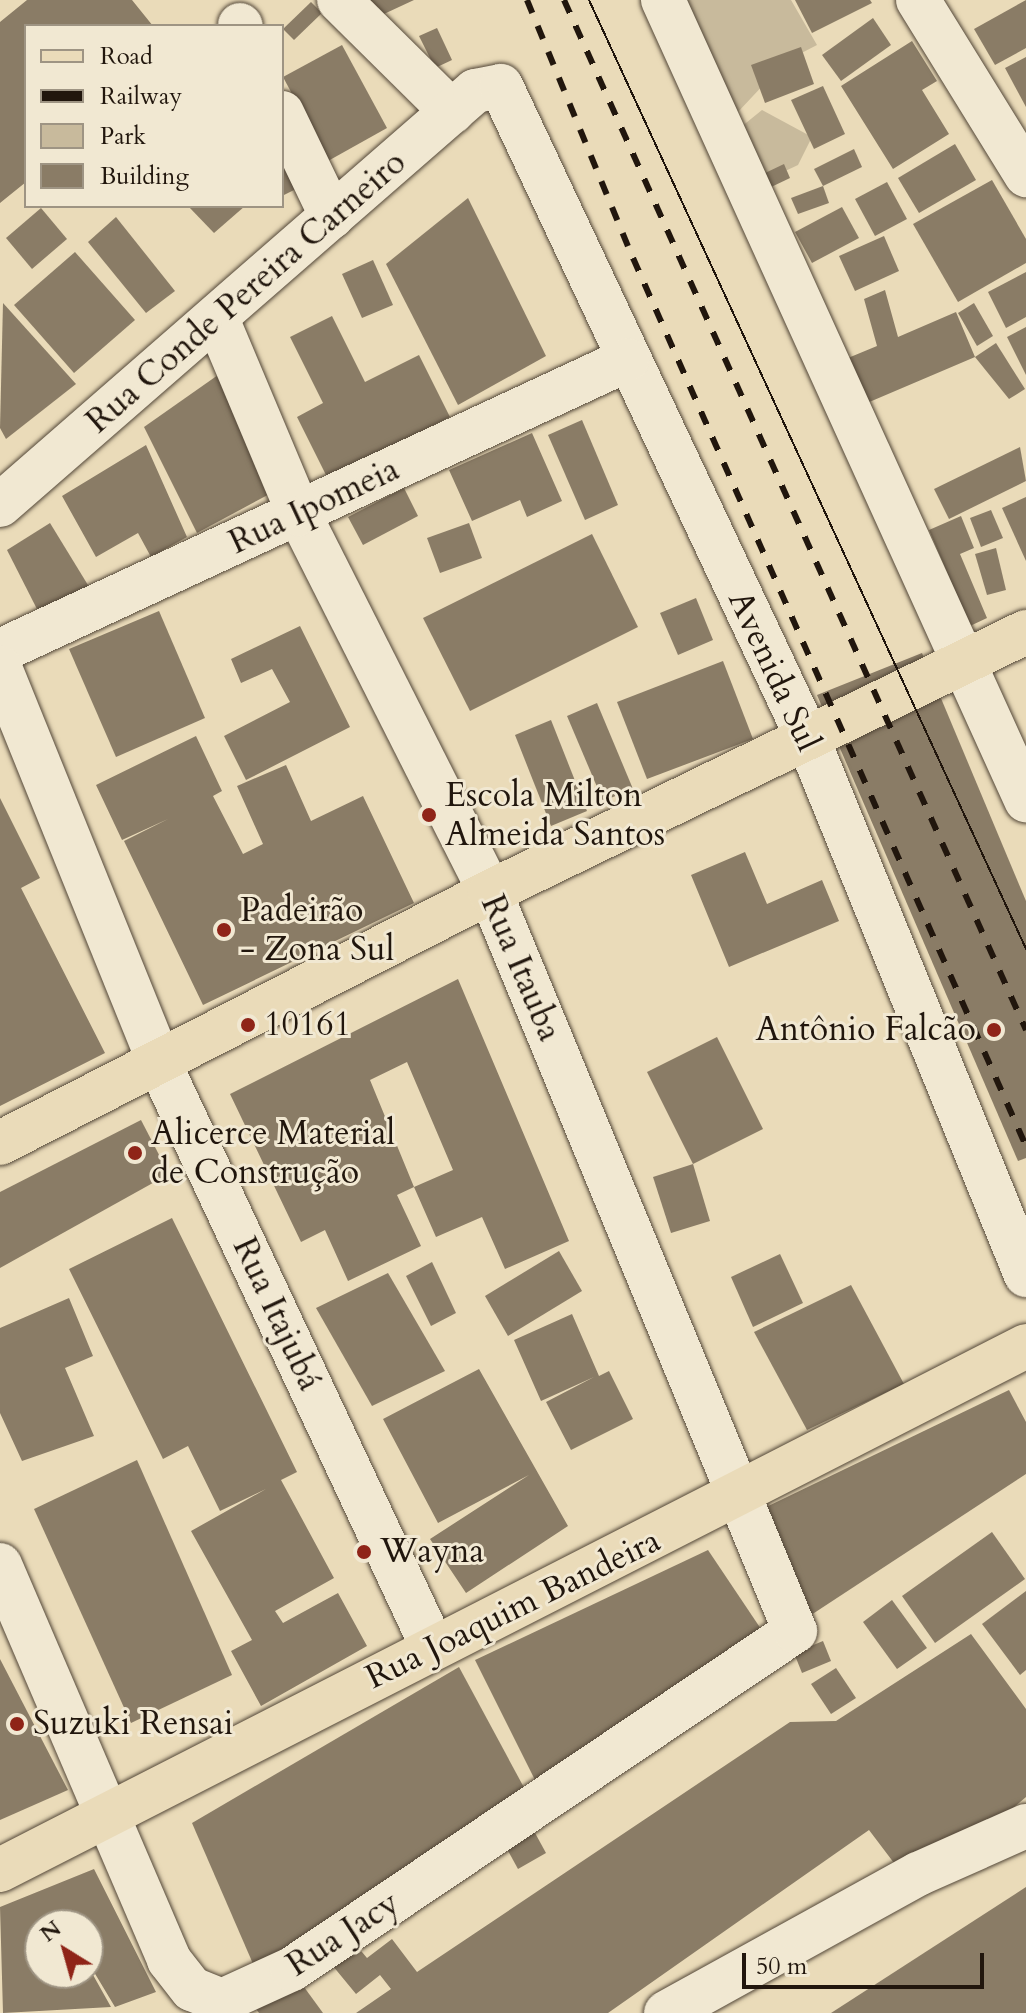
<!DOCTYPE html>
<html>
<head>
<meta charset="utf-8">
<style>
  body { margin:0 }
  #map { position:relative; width:1026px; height:2013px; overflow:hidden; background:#eadbb9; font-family:Cardo,serif }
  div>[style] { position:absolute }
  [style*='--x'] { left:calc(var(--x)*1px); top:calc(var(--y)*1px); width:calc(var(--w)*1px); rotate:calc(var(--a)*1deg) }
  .green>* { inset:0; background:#c8ba9c }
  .building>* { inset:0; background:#8a7c66 }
  .roads { filter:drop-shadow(0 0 2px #534738) drop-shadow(0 0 2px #534738) }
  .minor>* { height:44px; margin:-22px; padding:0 22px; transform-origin:22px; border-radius:22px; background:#f1e8d2 }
  .major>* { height:44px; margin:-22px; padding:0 22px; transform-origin:22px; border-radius:22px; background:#eadbb9 }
  .tram>* { height:2px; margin:-1px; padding:0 1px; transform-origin:1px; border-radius:1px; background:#21160d }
  .rail>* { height:6px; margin-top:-3px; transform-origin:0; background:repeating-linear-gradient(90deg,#21160d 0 14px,transparent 0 28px) }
  .dots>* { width:22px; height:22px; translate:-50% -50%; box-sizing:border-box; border:4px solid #f1e8d2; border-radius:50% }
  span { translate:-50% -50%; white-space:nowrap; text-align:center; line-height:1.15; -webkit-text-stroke:6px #f1e8d2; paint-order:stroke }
  .street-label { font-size:34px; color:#21160d }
  .poi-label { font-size:34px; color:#21160d }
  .left { translate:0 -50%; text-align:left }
  .right { translate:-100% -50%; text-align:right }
  .legend { position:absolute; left:24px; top:24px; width:260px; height:184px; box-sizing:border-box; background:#f1e8d2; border:2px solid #9e9483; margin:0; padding:10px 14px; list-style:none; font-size:24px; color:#21160d }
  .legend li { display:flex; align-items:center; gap:16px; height:40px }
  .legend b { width:40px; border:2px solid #9e9483 }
  .north { position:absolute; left:24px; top:1909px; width:80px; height:80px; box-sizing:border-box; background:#f1e8d2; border:2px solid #9e9483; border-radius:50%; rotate:323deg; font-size:22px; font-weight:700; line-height:32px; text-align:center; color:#21160d }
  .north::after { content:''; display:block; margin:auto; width:28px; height:36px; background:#8f2418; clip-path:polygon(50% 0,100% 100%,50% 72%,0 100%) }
  .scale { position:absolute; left:742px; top:1953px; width:242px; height:36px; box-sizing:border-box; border:4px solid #21160d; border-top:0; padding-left:10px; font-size:24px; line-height:28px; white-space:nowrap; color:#21160d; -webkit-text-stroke:6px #f1e8d2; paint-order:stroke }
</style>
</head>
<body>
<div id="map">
  <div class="green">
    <div style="clip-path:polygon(669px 0,791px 0,817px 45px,786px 61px,737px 113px)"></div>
    <div style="clip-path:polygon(762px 110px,812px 137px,798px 165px,766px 180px,741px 127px)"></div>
  </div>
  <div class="building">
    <div style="clip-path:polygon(27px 0,132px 0,153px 26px,26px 26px,26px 182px,0 203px,0 22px)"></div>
    <div style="clip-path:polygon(362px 0,414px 0,371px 20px)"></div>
    <div style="clip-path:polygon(795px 0,870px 0,872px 3px,812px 33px)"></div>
    <div style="clip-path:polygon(1026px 0,1026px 48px,995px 65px,974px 29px)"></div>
    <div style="clip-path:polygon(311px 2px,322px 13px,294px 40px,283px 29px)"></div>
    <div style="clip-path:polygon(873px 18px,891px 45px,841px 81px,822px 55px)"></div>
    <div style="clip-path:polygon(437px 28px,452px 60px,435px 68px,419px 36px)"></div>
    <div style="clip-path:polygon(912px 41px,937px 81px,922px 90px,949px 134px,893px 169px,841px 86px)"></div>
    <div style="clip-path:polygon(342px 45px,387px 128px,328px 161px,283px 77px)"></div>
    <div style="clip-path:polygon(801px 47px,814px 84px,765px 103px,751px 65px)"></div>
    <div style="clip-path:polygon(1026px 57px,1026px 107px,1005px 68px)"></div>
    <div style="clip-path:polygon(823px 86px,845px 134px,814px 149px,791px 100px)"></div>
    <div style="clip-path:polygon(955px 144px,976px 180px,919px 213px,898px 178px)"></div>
    <div style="clip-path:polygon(854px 149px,862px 167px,823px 186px,814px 169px)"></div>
    <div style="clip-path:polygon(282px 160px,298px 188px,282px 196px)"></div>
    <div style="clip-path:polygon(784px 164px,790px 178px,767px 189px,761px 175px)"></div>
    <div style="clip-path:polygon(992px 180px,1026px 239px,1026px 263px,958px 302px,913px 224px)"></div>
    <div style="clip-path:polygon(887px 182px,907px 219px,875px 236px,855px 199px)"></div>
    <div style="clip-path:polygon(823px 186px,829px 203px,798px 214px,791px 198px)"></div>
    <div style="clip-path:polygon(468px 198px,546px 356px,458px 405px,386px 264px)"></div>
    <div style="clip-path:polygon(188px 206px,245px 206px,214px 233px)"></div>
    <div style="clip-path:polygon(842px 207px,859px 238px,812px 263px,795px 232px)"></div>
    <div style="clip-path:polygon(41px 208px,67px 239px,32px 269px,6px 238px)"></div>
    <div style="clip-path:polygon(116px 217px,175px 291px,146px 313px,88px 242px)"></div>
    <div style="clip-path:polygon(884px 236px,899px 271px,855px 291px,839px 256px)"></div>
    <div style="clip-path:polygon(75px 252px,135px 320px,74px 373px,14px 305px)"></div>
    <div style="clip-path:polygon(373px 260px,393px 305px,362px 318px,342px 274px)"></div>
    <div style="clip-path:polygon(1026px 272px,1026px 317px,1006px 328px,988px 292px)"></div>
    <div style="clip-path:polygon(885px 290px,898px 337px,956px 312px,975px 357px,867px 403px,848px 358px,877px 346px,864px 299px)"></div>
    <div style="clip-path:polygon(3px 303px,76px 384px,6px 439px,0 428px)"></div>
    <div style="clip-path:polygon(974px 303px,993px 336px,977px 346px,958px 313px)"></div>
    <div style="clip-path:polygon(332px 316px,365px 382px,419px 355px,450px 417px,328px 479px,297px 417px,323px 403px,290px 337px)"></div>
    <div style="clip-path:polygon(1026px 327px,1026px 375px,1007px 337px)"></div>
    <div style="clip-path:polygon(996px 343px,1025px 389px,1009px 399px,975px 357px)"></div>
    <div style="clip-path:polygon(218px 375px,277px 490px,197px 533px,144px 427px)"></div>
    <div style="clip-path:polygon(582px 420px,618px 505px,585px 520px,548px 435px)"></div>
    <div style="clip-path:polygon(532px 433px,562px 501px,527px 517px,520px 500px,472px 521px,449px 470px)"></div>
    <div style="clip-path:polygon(146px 445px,187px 537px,151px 557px,138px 533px,96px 557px,62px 496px)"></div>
    <div style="clip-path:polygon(1020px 447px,1026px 481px,949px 519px,934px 489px)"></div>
    <div style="clip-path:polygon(404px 488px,418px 516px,363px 545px,348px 517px)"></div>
    <div style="clip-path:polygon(1026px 497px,1026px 561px,1002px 508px)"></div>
    <div style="clip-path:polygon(991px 510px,1003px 538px,981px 547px,970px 518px)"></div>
    <div style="clip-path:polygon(961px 516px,974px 548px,960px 554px,987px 618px,970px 626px,929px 530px)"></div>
    <div style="clip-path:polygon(50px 523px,91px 590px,40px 615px,7px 550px)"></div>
    <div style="clip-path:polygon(469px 523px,482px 558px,440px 573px,427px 538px)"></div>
    <div style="clip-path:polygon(592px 534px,638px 627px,470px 711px,423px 618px)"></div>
    <div style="clip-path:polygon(996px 548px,1006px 590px,987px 595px,975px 554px)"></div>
    <div style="clip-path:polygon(696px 598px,713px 640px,678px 655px,660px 613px)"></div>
    <div style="clip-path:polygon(159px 611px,205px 718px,116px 757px,69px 649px)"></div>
    <div style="clip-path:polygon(300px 626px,350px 727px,246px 780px,224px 736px,290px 702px,272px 669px,241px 683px,231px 659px)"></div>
    <div style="clip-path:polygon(922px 653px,1026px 901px,1026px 1158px,1018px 1161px,817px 695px)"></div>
    <div style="clip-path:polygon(723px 661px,753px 739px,647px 779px,617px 702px)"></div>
    <div style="clip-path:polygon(597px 703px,633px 789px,603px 801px,567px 716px)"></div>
    <div style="clip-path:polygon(551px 720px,587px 811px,551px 826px,515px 735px)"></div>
    <div style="clip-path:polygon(196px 736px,222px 791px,213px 796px,243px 854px,263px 844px,237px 786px,286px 765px,311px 821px,363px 796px,414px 903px,203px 1005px,124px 841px,168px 819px,122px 840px,96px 785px)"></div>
    <div style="clip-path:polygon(0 798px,40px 878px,21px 888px,105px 1053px,0 1106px)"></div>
    <div style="clip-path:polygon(745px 852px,767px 904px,822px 880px,839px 921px,729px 967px,691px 875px)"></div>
    <div style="clip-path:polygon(458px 979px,569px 1241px,505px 1269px,482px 1217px,436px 1237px,414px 1187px,453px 1170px,407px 1062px,370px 1080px,414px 1187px,397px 1195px,421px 1246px,348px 1281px,325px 1230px,301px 1242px,230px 1094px)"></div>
    <div style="clip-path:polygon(717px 1037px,763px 1129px,693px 1164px,647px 1072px)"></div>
    <div style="clip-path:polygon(141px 1120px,169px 1174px,0 1268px,0 1192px)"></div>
    <div style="clip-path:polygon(693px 1164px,710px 1221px,671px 1233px,653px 1177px)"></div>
    <div style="clip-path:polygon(172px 1218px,297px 1472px,281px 1480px,334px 1578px,275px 1611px,283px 1623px,338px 1593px,367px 1646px,261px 1706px,231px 1651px,252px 1640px,191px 1531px,266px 1489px,220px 1511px,188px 1446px,163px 1459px,69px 1269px)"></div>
    <div style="clip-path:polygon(559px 1251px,582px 1291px,508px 1336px,485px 1296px)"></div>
    <div style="clip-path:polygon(780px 1254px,803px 1303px,753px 1327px,731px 1277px)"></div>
    <div style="clip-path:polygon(432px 1262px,456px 1313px,431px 1326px,406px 1276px)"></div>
    <div style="clip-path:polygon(388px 1273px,445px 1371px,372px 1406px,316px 1308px)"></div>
    <div style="clip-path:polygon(851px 1285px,904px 1384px,807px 1430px,754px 1332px)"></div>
    <div style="clip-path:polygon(69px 1298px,93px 1356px,65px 1368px,94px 1436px,22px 1461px,0 1413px,0 1328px)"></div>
    <div style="clip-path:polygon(572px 1314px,599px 1376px,609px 1371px,633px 1419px,571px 1450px,546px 1402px,594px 1377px,541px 1401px,514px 1340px)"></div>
    <div style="clip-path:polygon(479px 1369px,568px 1526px,466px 1593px,430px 1539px,529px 1475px,438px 1523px,383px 1419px)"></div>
    <div style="clip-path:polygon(1009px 1390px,1026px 1422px,1026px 1474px,808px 1617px,756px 1512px)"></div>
    <div style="clip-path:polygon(137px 1460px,232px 1675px,131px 1723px,34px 1509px)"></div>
    <div style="clip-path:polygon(992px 1532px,1025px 1579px,935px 1643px,902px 1596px)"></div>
    <div style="clip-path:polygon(708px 1550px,767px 1638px,539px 1788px,475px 1660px)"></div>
    <div style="clip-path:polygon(1026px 1591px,1026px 1670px,1020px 1675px,982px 1624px)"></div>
    <div style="clip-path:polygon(892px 1600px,927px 1648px,897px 1669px,863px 1622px)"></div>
    <div style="clip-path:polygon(971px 1634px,1026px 1709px,1026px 1797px,1005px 1815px,894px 1863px,869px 1830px,608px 2013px,356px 2013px,391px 1989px,380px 1975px,356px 1994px,323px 1954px,347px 1934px,367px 1958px,392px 1939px,417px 1972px,790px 1722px,836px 1721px)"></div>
    <div style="clip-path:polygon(823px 1641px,831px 1661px,802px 1673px,794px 1653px)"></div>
    <div style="clip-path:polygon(0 1659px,68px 1790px,0 1820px)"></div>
    <div style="clip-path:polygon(459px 1667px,528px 1795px,257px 1973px,192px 1823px)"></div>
    <div style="clip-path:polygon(836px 1668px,856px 1698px,831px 1714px,811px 1684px)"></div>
    <div style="clip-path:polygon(529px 1822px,546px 1853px,518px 1869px,501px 1838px)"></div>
    <div style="clip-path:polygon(94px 1869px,156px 1992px,115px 2007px,88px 1962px,88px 1925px,40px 1925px,40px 1973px,88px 1973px,88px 1966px,111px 2007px,3px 2013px,0 1907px)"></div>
    <div style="clip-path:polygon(1026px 1887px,1026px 2013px,831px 2013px)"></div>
    <div style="clip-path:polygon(296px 1976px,323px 2013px,259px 2013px,254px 2006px)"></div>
  </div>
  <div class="roads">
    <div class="minor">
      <div style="--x:339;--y:0;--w:159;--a:44.7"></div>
      <div style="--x:663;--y:0;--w:879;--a:65.59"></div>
      <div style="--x:918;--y:0;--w:206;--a:58.3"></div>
      <div style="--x:240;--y:25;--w:1;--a:45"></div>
      <div style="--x:282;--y:113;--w:115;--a:64.3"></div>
      <div style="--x:0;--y:505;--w:630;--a:-41.07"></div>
      <div style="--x:475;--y:91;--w:26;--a:-11"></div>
      <div style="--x:501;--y:86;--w:719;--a:64.82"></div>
      <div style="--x:807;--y:737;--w:581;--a:67.85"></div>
      <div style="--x:0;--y:651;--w:691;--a:-24.9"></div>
      <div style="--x:0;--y:668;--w:428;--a:68"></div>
      <div style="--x:160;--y:1065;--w:642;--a:64.91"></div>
      <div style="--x:0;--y:1565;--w:430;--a:66.8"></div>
      <div style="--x:169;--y:1960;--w:37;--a:52"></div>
      <div style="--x:192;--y:1989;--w:32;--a:22"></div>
      <div style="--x:222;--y:2001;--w:77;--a:-24.6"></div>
      <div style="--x:292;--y:1969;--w:606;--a:-33.9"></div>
      <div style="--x:795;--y:1631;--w:799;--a:-112.43"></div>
      <div style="--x:490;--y:892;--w:424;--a:-116.8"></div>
      <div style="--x:299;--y:514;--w:212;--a:-112.8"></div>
      <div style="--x:666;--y:2013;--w:288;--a:-28.9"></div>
      <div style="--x:918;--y:1874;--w:118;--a:-24"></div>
    </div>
    <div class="major">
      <div style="--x:0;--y:1143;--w:551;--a:-27.12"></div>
      <div style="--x:490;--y:892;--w:596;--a:-25.88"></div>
      <div style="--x:0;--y:1870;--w:1152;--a:-27.05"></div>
    </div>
  </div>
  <div class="tram">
    <div style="--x:589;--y:0;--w:1045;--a:65.27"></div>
  </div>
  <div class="rail">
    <div style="--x:527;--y:0;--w:279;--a:67.7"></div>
    <div style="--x:633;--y:258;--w:971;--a:66.13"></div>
    <div style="--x:564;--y:0;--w:1129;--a:65.84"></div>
  </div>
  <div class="dots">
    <div style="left:429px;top:815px;background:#8f2418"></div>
    <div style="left:224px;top:930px;background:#8f2418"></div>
    <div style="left:248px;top:1025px;background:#8f2418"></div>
    <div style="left:994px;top:1030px;background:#8f2418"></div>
    <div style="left:135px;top:1153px;background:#8f2418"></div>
    <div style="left:364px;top:1552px;background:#8f2418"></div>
    <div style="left:17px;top:1724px;background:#8f2418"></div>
  </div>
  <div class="street-label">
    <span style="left:246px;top:292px;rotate:-41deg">Rua Conde Pereira Carneiro</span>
    <span style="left:314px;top:506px;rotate:-25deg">Rua Ipomeia</span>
    <span style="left:774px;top:671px;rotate:65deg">Avenida Sul</span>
    <span style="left:521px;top:968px;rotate:67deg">Rua Itauba</span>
    <span style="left:277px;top:1314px;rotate:65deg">Rua Itajubá</span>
    <span style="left:513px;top:1609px;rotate:-26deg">Rua Joaquim Bandeira</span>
    <span style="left:343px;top:1934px;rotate:-33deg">Rua Jacy</span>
  </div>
  <div class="poi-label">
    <span class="left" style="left:445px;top:815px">Escola Milton<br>Almeida Santos</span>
    <span class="left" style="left:240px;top:930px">Padeirão<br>- Zona Sul</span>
    <span class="left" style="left:264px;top:1025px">10161</span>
    <span class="right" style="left:976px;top:1030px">Antônio Falcão</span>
    <span class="left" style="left:151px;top:1153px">Alicerce Material<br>de Construção</span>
    <span class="left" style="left:380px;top:1552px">Wayna</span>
    <span class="left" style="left:33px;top:1724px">Suzuki Rensai</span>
  </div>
  <ul class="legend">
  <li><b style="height:10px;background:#eadbb9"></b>Road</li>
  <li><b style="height:10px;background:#21160d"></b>Railway</li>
  <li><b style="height:22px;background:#c8ba9c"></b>Park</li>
  <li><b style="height:22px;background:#8a7c66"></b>Building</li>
  </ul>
  <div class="north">N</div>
  <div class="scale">50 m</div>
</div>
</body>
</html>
